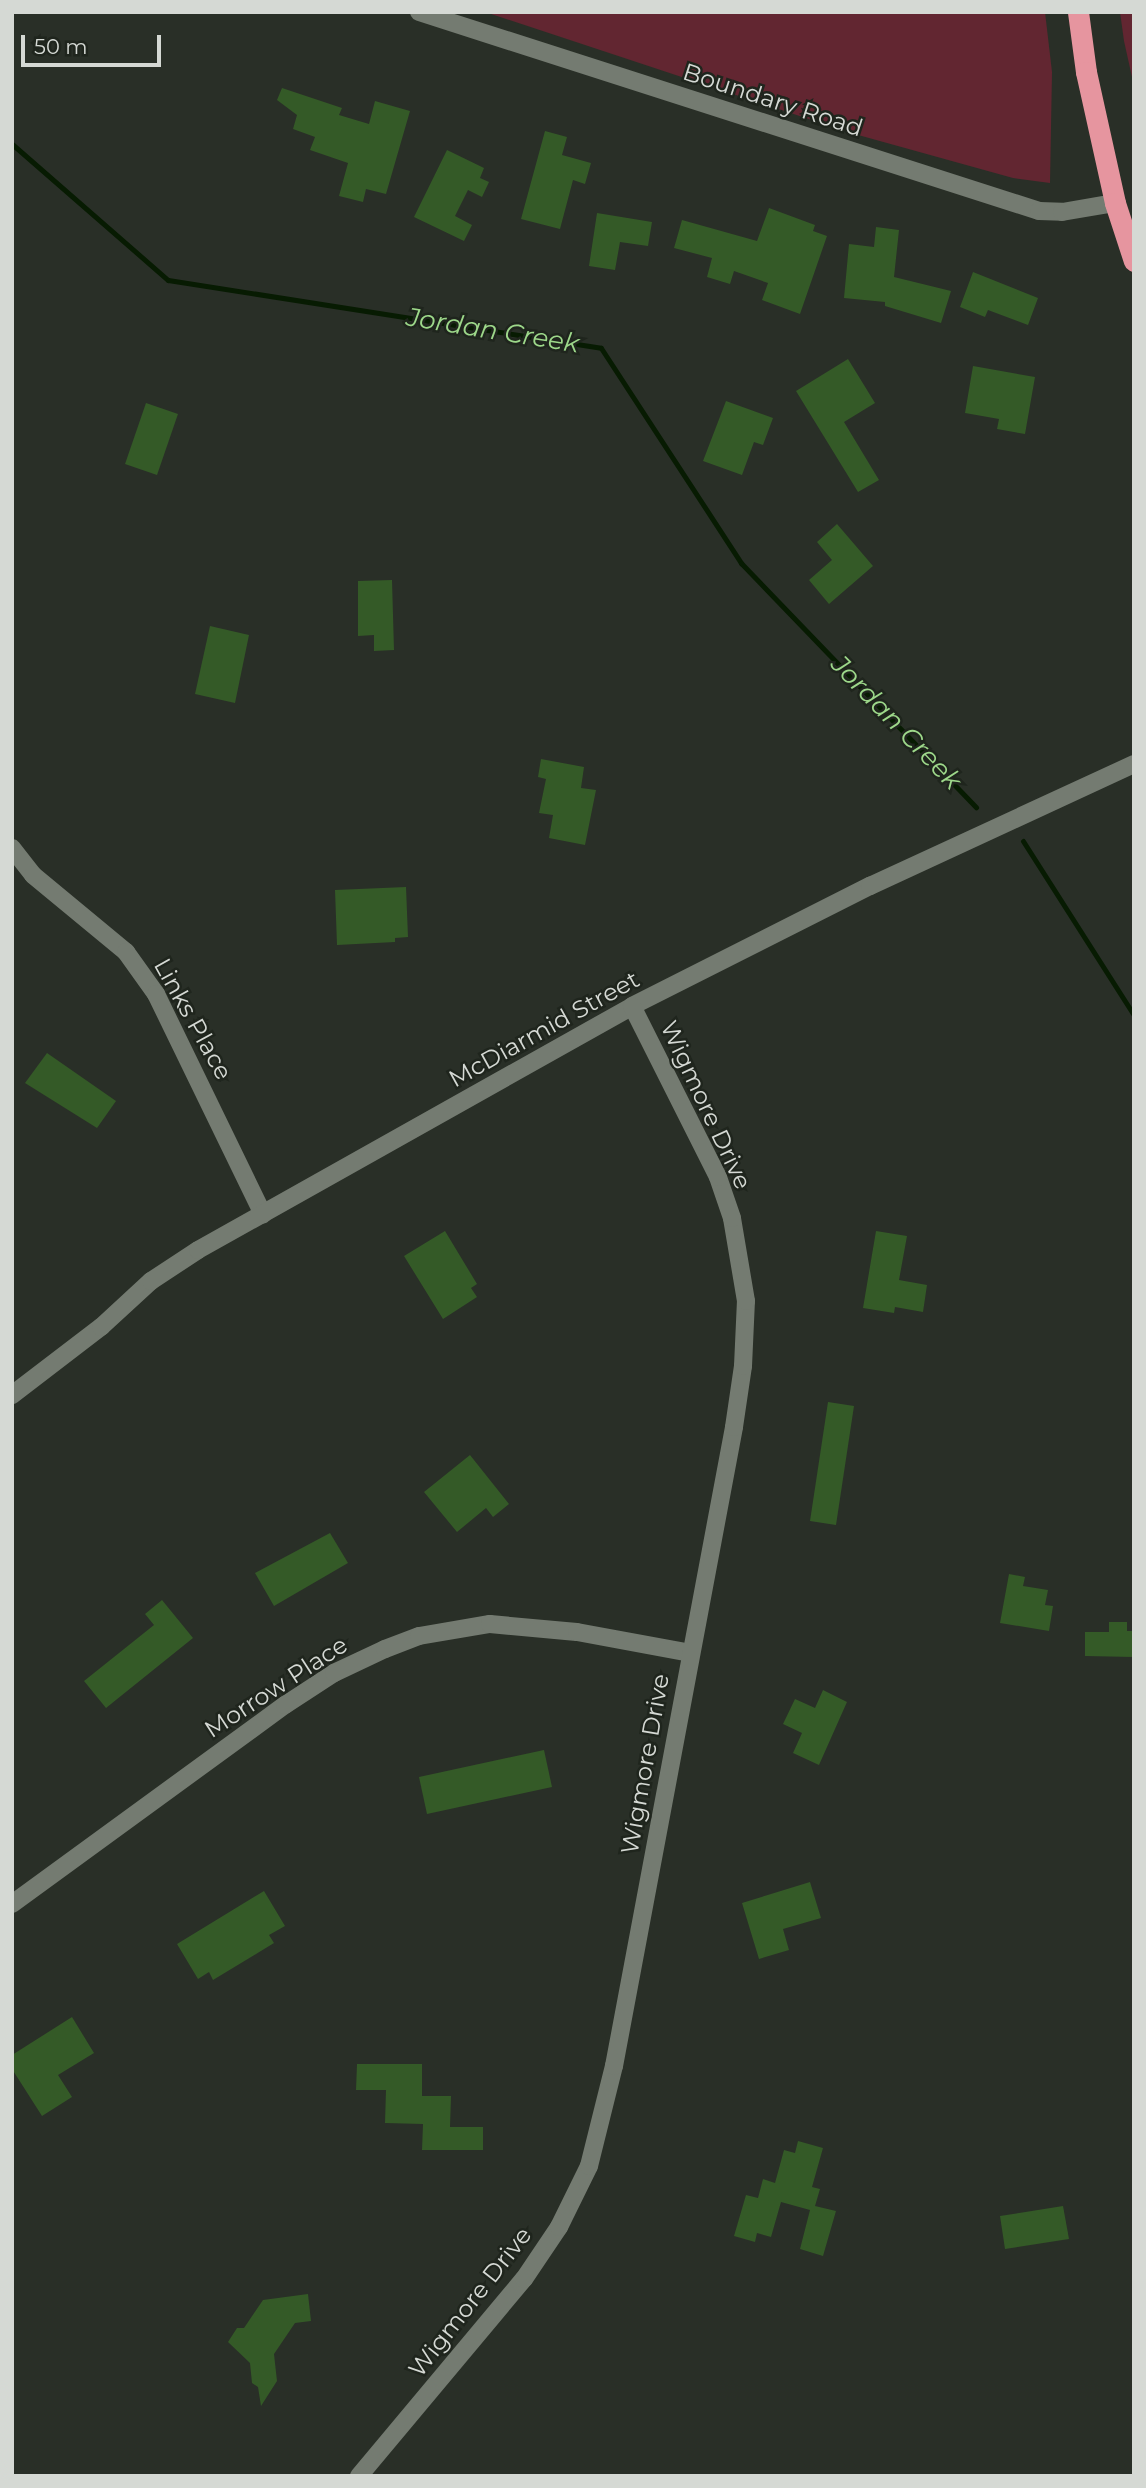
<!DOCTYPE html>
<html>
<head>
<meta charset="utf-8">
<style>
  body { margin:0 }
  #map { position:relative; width:1146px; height:2488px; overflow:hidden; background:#292f27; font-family:Montserrat,sans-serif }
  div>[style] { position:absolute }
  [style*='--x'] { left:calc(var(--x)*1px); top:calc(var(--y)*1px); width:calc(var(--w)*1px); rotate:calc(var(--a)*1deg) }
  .green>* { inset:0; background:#622631 }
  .stream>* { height:5px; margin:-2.5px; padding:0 2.5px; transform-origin:2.5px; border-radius:2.5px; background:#071b02 }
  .building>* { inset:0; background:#345a27 }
  .minor>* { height:18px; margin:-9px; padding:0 9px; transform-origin:9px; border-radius:9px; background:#747b71 }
  .highway>* { height:21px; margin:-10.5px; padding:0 10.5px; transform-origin:10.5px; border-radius:10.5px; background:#e6959f }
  span { translate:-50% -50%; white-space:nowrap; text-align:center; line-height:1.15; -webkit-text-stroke:5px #1f251d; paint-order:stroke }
  .street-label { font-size:24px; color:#d5d9d4 }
  .water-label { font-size:26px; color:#9dd88a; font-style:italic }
  .frame { position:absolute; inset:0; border:14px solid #d5d9d4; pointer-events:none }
  .scale { position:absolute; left:21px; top:35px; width:140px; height:32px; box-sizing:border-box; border:4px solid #d5d9d4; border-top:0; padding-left:9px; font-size:21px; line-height:24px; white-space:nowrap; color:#d5d9d4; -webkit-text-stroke:5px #1f251d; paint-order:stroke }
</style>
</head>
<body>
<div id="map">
  <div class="green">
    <div style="clip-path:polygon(485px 12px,1045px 12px,1052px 72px,1050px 183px,1013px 178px,851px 133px)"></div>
    <div style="clip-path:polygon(1120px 12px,1134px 12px,1134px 86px,1124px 41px)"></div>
  </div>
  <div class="stream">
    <div style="--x:12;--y:144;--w:207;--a:41.1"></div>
    <div style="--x:168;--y:280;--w:438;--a:8.9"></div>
    <div style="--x:601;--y:348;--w:257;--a:56.9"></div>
    <div style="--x:741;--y:563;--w:339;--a:46.1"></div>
    <div style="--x:1023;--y:841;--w:206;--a:57.5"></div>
  </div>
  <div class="building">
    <div style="clip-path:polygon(282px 88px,342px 108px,339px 115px,369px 124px,375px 101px,410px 111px,386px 194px,366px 189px,363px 202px,339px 196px,348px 163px,310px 150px,315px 137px,293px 129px,297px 115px,277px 100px)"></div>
    <div style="clip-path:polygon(545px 131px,567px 137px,562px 155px,591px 163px,585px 184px,573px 180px,560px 229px,521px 219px)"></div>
    <div style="clip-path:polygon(447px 150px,484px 168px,480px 178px,489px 182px,482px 197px,468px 190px,455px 216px,472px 225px,464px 241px,414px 217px)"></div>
    <div style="clip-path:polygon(769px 208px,815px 225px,813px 231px,827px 236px,800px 314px,762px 300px,768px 283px,734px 271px,730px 284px,707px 277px,712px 258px,674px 248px,682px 220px,757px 241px)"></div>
    <div style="clip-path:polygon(597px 213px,652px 222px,648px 246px,620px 242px,615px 270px,589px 266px)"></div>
    <div style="clip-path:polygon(876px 227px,899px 230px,894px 277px,951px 291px,941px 323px,885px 306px,885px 302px,844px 298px,849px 244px,874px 247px)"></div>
    <div style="clip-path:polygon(973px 272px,1038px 298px,1028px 325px,988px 310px,985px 317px,960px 307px)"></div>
    <div style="clip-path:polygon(848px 359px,875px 403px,844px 422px,879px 480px,858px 492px,796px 391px)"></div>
    <div style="clip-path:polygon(973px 366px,1035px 377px,1025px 434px,997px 429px,999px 419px,965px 413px)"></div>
    <div style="clip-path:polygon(726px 401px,773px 418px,763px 445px,754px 442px,742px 475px,703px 461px)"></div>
    <div style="clip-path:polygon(146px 403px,178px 414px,157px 475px,125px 464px)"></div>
    <div style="clip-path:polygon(837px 524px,873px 566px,829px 604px,809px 580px,832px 560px,817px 542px)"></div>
    <div style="clip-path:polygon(392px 580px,394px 650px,374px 651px,374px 635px,358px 636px,358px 581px)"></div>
    <div style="clip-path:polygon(210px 626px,249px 635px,235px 703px,195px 694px)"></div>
    <div style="clip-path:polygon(541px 759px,584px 767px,581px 788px,596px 790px,585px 845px,549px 838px,553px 815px,539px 813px,546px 779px,538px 777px)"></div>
    <div style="clip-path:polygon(406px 887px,408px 937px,395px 938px,395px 942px,337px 945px,335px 890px)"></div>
    <div style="clip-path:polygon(47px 1053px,116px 1101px,97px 1128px,25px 1083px)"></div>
    <div style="clip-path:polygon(445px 1231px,477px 1284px,471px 1288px,477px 1297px,443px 1319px,404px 1256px)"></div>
    <div style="clip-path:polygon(876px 1231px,907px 1236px,899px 1280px,927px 1285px,923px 1312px,895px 1307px,894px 1313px,863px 1308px)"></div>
    <div style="clip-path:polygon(828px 1402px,854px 1406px,836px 1525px,810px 1521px)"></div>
    <div style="clip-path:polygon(470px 1455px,509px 1504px,493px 1517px,486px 1508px,457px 1532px,424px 1492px)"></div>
    <div style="clip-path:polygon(330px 1533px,348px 1563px,274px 1606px,255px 1573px)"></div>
    <div style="clip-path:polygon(1009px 1574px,1025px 1577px,1023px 1586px,1048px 1590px,1045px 1605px,1053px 1606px,1049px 1631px,1000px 1623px)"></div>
    <div style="clip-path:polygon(162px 1600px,193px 1638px,106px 1708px,84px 1681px,154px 1625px,145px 1614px)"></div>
    <div style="clip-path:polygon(1109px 1622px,1127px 1622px,1127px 1631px,1134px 1631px,1134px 1657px,1085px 1656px,1085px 1632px,1109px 1632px)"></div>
    <div style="clip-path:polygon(823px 1690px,847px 1702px,819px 1765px,793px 1753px,802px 1733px,783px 1724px,795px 1699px,815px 1708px)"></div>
    <div style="clip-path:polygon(544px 1750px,552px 1787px,427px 1814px,419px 1777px)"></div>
    <div style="clip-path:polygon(810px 1882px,821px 1918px,783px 1929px,789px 1950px,759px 1959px,742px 1903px)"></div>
    <div style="clip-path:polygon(264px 1891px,285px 1926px,269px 1935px,274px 1943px,213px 1980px,209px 1972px,198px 1979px,177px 1944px)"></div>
    <div style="clip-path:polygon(72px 2017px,94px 2053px,58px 2075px,72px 2097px,42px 2116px,12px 2069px,12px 2055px)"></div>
    <div style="clip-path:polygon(357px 2064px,422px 2064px,422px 2096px,451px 2096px,450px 2127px,483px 2127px,483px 2150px,422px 2150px,423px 2124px,385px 2123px,386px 2090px,356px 2090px)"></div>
    <div style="clip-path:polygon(798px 2141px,823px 2148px,812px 2187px,820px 2189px,815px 2206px,836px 2211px,823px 2256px,800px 2249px,810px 2210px,781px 2202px,771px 2237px,757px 2233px,755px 2242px,734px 2236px,746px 2195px,758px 2198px,763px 2179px,775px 2183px,784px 2150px,795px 2153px)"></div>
    <div style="clip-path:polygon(1063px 2206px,1069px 2239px,1005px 2249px,1000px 2216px)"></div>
    <div style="clip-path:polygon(308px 2294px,311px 2321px,295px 2323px,274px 2354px,277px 2381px,261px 2406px,258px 2387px,252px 2383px,250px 2363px,228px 2342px,237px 2328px,244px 2328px,263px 2300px)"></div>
  </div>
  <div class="minor">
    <div style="--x:419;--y:12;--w:651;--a:17.79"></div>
    <div style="--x:1039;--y:211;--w:23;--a:2"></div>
    <div style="--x:1062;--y:212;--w:54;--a:-9.6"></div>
    <div style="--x:12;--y:848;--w:34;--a:52"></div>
    <div style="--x:33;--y:875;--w:121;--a:39.6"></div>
    <div style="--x:126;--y:952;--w:52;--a:54.5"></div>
    <div style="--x:156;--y:994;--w:245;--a:64.1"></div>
    <div style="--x:12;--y:1395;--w:112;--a:-37.4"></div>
    <div style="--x:101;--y:1327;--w:68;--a:-42.6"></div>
    <div style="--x:151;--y:1281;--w:56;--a:-33.4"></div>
    <div style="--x:198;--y:1250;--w:498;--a:-29.3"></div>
    <div style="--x:632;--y:1006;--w:267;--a:-26.8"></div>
    <div style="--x:870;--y:886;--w:291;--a:-24.8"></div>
    <div style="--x:12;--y:1904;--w:338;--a:-36.1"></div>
    <div style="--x:285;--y:1705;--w:59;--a:-33.1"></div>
    <div style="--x:334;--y:1673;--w:56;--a:-25.2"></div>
    <div style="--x:385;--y:1649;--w:36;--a:-21"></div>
    <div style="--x:419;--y:1636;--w:72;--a:-9.6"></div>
    <div style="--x:490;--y:1624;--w:87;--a:5.3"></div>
    <div style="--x:577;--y:1632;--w:115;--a:10.5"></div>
    <div style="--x:359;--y:2476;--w:257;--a:-50.1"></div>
    <div style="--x:524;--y:2279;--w:63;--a:-56.1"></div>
    <div style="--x:559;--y:2227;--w:68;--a:-63.8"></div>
    <div style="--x:589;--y:2166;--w:103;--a:-76"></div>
    <div style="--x:614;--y:2066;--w:650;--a:-79.36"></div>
    <div style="--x:734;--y:1427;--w:62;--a:-81.6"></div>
    <div style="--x:743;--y:1366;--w:65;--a:-87.4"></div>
    <div style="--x:746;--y:1301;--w:84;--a:-99.6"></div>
    <div style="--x:732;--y:1218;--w:43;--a:-108.9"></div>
    <div style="--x:718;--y:1177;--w:191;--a:-116.7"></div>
  </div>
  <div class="highway">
    <div style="--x:1078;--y:12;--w:61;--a:82.4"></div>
    <div style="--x:1086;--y:72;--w:134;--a:77.5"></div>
    <div style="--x:1115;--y:203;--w:61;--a:71.9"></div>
  </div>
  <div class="street-label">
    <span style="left:773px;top:100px;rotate:18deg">Boundary Road</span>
    <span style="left:193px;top:1019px;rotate:61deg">Links Place</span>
    <span style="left:544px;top:1029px;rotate:-29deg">McDiarmid Street</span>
    <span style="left:706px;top:1105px;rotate:65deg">Wigmore Drive</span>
    <span style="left:276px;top:1687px;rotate:-33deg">Morrow Place</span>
    <span style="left:645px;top:1764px;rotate:-80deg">Wigmore Drive</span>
    <span style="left:470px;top:2302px;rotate:-52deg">Wigmore Drive</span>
  </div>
  <div class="water-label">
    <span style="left:493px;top:331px;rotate:9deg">Jordan Creek</span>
    <span style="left:896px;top:723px;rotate:46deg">Jordan Creek</span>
  </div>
  <div class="frame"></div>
  <div class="scale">50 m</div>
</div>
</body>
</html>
